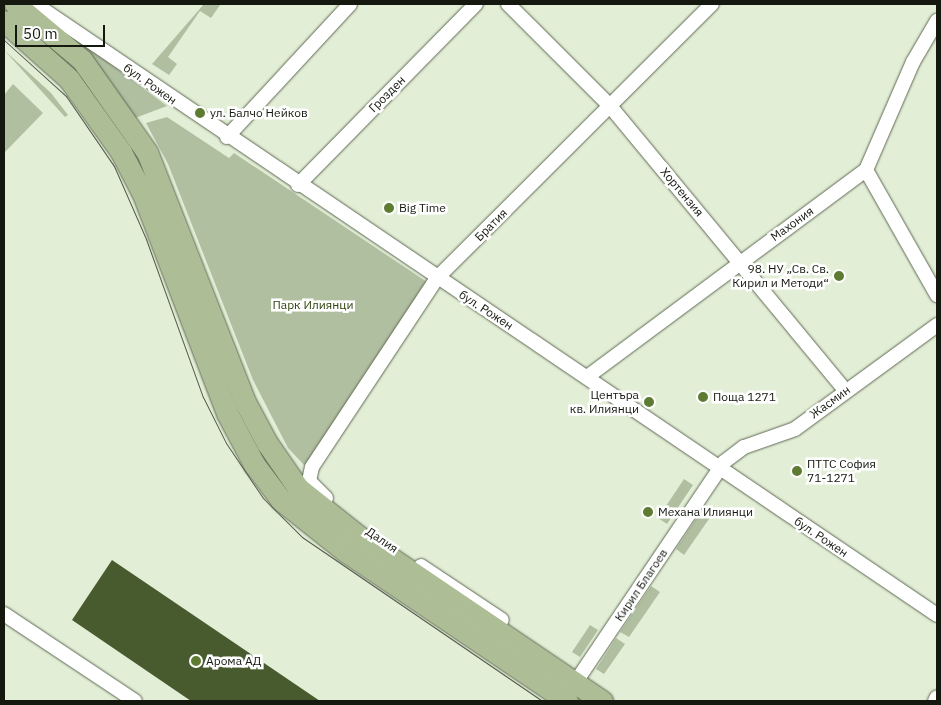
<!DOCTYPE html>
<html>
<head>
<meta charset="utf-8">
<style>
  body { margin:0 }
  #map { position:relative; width:941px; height:705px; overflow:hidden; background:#e3eed6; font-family:"IBM Plex Sans",sans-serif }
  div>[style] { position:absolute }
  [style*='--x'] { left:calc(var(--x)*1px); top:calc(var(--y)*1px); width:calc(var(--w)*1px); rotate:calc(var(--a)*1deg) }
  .green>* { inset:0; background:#b0bfa0 }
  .building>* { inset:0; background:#485b2f }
  .roads { filter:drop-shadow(0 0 1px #5f6954) drop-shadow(0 0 1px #5f6954) }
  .minor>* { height:14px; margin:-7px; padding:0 7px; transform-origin:7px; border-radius:7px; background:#fff }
  .primary>* { height:21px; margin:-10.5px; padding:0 10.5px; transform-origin:10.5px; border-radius:10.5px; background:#adbe97 }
  .tram>* { height:1px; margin:-0.5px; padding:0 0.5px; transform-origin:0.5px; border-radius:0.5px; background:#545a4c }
  .dots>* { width:14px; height:14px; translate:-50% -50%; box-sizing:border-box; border:2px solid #fff; border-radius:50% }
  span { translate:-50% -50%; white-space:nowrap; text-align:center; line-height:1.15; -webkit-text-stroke:5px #fff; paint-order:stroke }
  .street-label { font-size:12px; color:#14180f }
  .poi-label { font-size:12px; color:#14180f }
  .left { translate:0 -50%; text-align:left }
  .right { translate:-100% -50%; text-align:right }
  .park-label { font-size:12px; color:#2f430e }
  .frame { position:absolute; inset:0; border:5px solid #14180f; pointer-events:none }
  .scale { position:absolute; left:15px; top:25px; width:90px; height:22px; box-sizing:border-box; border:2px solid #14180f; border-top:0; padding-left:6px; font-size:15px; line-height:18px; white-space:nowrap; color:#14180f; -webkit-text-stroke:4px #fff; paint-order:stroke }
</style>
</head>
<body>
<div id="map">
  <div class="green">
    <div style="clip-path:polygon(204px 4px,220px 5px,211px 18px,200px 11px,168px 57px,177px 64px,169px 75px,152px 64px)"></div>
    <div style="clip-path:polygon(51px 20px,167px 106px,135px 118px)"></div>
    <div style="clip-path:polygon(4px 50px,51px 93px,68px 115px,65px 117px)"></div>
    <div style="clip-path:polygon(13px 84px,43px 113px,4px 153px,4px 95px)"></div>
    <div style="clip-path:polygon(167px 117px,229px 158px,234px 153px,427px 282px,306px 467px,288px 448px,253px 380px,168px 164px,146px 123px)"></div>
    <div style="clip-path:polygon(684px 479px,693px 485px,667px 524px,658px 518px)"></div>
    <div style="clip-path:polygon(702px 510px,711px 516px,684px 555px,676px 549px)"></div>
    <div style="clip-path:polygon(651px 586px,660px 592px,629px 637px,620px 632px)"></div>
    <div style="clip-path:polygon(590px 625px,598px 630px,580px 657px,572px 652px)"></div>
    <div style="clip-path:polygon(616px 638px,625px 644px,604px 674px,596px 669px)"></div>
  </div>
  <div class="building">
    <div style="clip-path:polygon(112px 560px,320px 701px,191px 701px,72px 620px)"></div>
  </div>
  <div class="roads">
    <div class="minor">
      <div style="--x:35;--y:4;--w:1089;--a:34.11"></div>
      <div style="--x:508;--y:4;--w:144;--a:45"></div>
      <div style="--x:610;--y:106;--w:370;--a:50.4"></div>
      <div style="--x:227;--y:137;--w:181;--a:-47.2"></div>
      <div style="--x:866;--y:170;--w:144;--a:60.4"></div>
      <div style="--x:298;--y:185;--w:254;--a:-45.5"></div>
      <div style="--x:587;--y:377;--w:347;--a:-36.6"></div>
      <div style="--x:866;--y:170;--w:118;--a:-66.5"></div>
      <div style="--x:913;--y:62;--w:48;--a:-59.7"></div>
      <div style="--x:326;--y:498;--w:24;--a:-135"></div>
      <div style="--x:309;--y:481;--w:14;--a:-78"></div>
      <div style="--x:312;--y:467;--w:227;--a:-56.5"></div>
      <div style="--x:437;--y:278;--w:388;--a:-44.9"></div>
      <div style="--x:421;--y:566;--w:97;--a:33.7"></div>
      <div style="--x:4;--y:614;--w:157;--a:33.6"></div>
      <div style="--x:571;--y:689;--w:274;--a:-56"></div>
      <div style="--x:724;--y:462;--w:25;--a:-37"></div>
      <div style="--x:744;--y:447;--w:54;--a:-19.4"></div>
      <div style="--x:795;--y:429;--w:176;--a:-36.2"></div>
      <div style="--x:935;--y:701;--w:4;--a:-63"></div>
    </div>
    <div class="primary">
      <div style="--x:15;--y:4;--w:87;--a:39.9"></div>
      <div style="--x:82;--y:60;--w:113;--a:54.8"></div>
      <div style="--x:147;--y:152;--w:269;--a:68.6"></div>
      <div style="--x:245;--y:402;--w:47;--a:61.8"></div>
      <div style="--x:267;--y:443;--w:55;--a:55.4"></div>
      <div style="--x:298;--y:488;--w:75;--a:38.5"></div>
      <div style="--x:357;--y:535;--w:296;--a:34.1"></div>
      <div style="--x:4;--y:21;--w:87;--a:41.7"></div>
      <div style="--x:69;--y:79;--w:90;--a:54.5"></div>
      <div style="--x:121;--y:152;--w:47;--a:62.4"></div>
      <div style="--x:143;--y:194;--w:235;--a:69"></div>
      <div style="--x:227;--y:413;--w:58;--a:62.1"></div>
      <div style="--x:254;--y:464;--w:45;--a:53.1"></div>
      <div style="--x:281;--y:500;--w:82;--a:38.6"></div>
      <div style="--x:345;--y:551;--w:268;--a:34"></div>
    </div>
  </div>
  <div class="tram">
    <div style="--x:4;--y:40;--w:84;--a:42.1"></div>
    <div style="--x:66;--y:96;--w:85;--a:55.6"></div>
    <div style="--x:114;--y:166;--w:80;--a:66.3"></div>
    <div style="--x:146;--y:239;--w:168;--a:70.2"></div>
    <div style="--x:203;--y:397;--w:51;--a:63.4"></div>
    <div style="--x:226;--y:443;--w:66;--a:56.1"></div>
    <div style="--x:263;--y:498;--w:55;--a:45"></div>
    <div style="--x:302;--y:537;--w:291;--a:34.3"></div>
  </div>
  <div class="dots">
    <div style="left:200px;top:113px;background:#5d7b31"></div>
    <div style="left:389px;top:208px;background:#5d7b31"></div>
    <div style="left:839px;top:276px;background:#5d7b31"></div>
    <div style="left:703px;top:397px;background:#5d7b31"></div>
    <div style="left:649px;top:402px;background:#5d7b31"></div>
    <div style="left:797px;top:471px;background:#5d7b31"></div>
    <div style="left:648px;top:512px;background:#5d7b31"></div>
    <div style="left:196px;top:661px;background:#5d7b31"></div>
  </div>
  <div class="street-label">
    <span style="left:150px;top:84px;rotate:35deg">бул. Рожен</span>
    <span style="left:387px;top:94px;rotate:-45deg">Грозден</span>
    <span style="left:682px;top:192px;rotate:50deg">Хортензия</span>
    <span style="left:792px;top:224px;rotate:-36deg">Махония</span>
    <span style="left:491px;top:225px;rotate:-45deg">Братия</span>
    <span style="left:486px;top:310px;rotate:33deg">бул. Рожен</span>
    <span style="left:830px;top:402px;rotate:-36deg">Жасмин</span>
    <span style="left:821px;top:537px;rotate:34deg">бул. Рожен</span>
    <span style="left:382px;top:540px;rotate:34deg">Далия</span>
    <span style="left:641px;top:585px;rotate:-56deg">Кирил Благоев</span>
  </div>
  <div class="poi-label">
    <span class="left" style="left:210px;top:113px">ул. Балчо Нейков</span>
    <span class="left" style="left:399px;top:208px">Big Time</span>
    <span class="right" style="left:829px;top:276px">98. НУ „Св. Св.<br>Кирил и Методи“</span>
    <span class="right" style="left:639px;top:402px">Центъра<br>кв. Илиянци</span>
    <span class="left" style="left:713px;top:397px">Поща 1271</span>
    <span class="left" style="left:807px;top:471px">ПТТС София<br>71-1271</span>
    <span class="left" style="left:658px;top:512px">Механа Илиянци</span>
    <span class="left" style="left:206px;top:661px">Арома АД</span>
  </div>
  <div class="park-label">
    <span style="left:313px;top:305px">Парк Илиянци</span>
  </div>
  <div class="frame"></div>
  <div class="scale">50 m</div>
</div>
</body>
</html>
